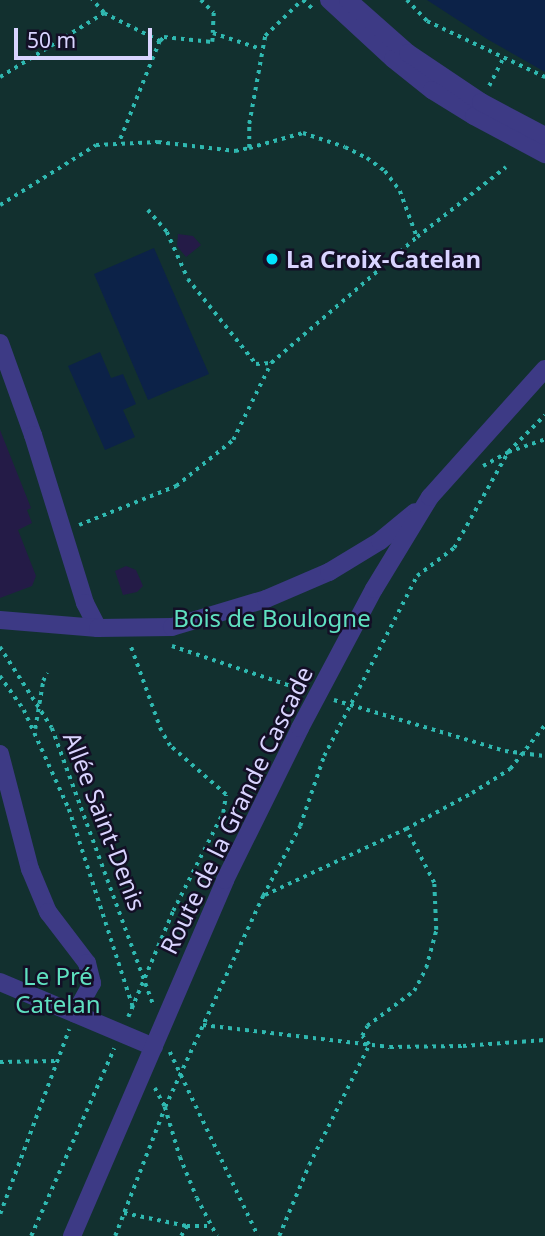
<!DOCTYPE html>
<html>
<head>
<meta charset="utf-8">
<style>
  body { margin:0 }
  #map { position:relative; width:545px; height:1236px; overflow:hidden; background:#130f26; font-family:"Noto Sans",sans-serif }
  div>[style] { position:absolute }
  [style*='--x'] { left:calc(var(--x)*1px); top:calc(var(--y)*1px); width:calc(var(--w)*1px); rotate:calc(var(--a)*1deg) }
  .green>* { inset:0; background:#12302f }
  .water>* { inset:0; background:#0c2248 }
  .building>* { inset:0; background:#241b47 }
  .path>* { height:3.5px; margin-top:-1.75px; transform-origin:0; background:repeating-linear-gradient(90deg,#2fb8b0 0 3.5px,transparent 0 8.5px) }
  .minor>* { height:18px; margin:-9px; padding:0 9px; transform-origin:9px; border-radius:9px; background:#3d3a85 }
  .dots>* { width:19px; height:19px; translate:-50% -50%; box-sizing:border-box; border:4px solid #130f26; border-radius:50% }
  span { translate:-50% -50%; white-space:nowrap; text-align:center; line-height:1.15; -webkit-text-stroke:5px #130f26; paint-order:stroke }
  .poi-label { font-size:24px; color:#d9d4ff; font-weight:700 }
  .left { translate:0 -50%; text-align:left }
  .park-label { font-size:24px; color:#5fe0c0 }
  .street-label { font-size:24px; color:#d9d4ff }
  .scale { position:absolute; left:14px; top:28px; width:138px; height:32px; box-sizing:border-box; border:4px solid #d9d4ff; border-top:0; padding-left:9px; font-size:21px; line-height:24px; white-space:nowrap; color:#d9d4ff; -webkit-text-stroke:5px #130f26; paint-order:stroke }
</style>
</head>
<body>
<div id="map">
  <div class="green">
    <div style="clip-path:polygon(0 0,545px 0,545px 1236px,0 1236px)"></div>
  </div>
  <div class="water">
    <div style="clip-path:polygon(427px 0,545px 0,545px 72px,487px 39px)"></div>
    <div style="clip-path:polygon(154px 248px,209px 374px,148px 400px,94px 274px)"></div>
    <div style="clip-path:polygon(100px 352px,111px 378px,123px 374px,136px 404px,123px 410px,135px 437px,105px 450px,68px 366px)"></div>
  </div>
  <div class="building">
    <div style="clip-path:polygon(178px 234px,193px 236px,201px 245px,186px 257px,177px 246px)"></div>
    <div style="clip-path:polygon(0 430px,31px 508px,27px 510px,32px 523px,18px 530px,36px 576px,32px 586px,0 598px)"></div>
    <div style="clip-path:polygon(126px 566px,136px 570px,143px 586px,137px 592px,123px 595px,115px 571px)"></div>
  </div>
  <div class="path">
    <div style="--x:201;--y:0;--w:18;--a:45"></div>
    <div style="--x:214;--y:13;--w:20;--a:93"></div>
    <div style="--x:213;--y:33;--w:51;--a:18.4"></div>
    <div style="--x:303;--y:0;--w:13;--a:42"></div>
    <div style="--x:407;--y:0;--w:29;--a:46"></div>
    <div style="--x:427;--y:21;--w:131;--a:25.4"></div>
    <div style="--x:104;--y:13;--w:63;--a:26.6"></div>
    <div style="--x:160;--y:41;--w:110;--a:111.9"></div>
    <div style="--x:160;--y:41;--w:6;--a:-45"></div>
    <div style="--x:164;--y:37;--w:48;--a:5.9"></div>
    <div style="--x:212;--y:42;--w:9;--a:-84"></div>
    <div style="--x:0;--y:77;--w:122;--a:-31.6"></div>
    <div style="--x:104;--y:13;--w:18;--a:-133"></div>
    <div style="--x:489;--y:86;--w:33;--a:-63"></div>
    <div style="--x:249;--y:148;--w:56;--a:-15.5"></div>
    <div style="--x:303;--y:133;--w:44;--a:18.4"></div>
    <div style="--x:345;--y:147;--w:25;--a:27"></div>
    <div style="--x:367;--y:158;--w:22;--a:36"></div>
    <div style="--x:385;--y:171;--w:25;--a:53"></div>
    <div style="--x:400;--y:191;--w:49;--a:69.7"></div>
    <div style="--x:0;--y:205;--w:113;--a:-32"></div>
    <div style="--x:96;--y:145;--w:62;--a:-2.8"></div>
    <div style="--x:158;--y:142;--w:78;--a:6.7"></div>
    <div style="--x:235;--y:151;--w:14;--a:-12"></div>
    <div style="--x:249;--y:148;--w:24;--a:-90"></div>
    <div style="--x:249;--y:124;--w:89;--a:-79.7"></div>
    <div style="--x:265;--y:36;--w:52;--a:-44.2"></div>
    <div style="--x:148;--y:210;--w:29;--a:49"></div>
    <div style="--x:167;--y:232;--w:51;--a:65.9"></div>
    <div style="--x:188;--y:279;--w:109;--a:51.3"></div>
    <div style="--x:256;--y:364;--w:15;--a:-4"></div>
    <div style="--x:483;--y:466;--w:29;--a:-29"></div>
    <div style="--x:508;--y:452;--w:39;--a:-19"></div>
    <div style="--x:79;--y:525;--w:105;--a:-21.9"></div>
    <div style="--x:176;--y:486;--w:73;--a:-38.9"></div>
    <div style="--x:233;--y:440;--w:86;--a:-63.7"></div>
    <div style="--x:271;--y:363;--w:193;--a:-40.8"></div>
    <div style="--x:417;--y:237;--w:113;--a:-38.2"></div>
    <div style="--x:172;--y:646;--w:135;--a:18.6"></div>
    <div style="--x:0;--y:647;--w:96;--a:57.3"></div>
    <div style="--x:52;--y:728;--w:294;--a:69.9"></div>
    <div style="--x:0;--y:676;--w:42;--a:54.8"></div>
    <div style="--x:24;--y:710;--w:109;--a:65.6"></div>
    <div style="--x:69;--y:809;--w:208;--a:72.1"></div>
    <div style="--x:334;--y:700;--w:178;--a:16.6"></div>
    <div style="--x:505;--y:751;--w:40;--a:7.1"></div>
    <div style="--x:35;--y:729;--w:49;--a:-80.5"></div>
    <div style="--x:43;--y:681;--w:9;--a:-63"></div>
    <div style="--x:265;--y:895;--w:156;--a:-25.1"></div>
    <div style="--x:406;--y:829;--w:75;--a:-28.6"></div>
    <div style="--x:472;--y:793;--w:45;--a:-32.3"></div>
    <div style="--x:510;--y:769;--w:56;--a:-51.5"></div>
    <div style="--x:128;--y:1017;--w:115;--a:-67"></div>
    <div style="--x:173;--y:911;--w:110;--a:-63"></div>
    <div style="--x:223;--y:813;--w:18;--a:-81"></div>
    <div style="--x:226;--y:795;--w:74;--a:-138.8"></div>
    <div style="--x:170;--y:746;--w:17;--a:-121"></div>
    <div style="--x:161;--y:731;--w:91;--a:-109.8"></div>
    <div style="--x:203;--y:1025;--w:188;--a:6.7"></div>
    <div style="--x:390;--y:1047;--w:73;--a:-0.8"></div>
    <div style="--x:463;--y:1046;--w:82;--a:-4.2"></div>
    <div style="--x:170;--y:1052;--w:204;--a:64.4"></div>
    <div style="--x:0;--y:1062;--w:56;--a:-1"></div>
    <div style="--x:155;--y:1088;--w:21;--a:62"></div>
    <div style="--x:165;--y:1107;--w:52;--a:73.3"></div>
    <div style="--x:180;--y:1157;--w:44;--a:67.5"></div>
    <div style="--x:197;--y:1198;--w:43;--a:62.2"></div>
    <div style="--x:124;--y:1213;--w:64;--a:11.7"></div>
    <div style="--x:0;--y:1214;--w:197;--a:-69.5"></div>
    <div style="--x:31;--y:1236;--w:205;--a:-66.1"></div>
    <div style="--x:115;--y:1236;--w:138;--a:-68.8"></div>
    <div style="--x:165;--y:1107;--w:233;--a:-65.1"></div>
    <div style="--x:263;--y:896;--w:79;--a:-62.1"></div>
    <div style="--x:300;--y:826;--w:74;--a:-71.1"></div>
    <div style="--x:324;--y:756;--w:203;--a:-62.7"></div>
    <div style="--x:417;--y:576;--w:46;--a:-37.1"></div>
    <div style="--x:454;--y:548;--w:110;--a:-60.6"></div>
    <div style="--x:508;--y:452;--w:52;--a:-45"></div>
    <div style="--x:181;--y:1236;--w:12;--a:-59"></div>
    <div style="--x:187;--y:1226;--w:25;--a:0"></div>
    <div style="--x:279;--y:1236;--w:77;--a:-67.1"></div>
    <div style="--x:309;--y:1165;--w:134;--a:-63.4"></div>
    <div style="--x:369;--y:1045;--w:11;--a:-128"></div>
    <div style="--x:362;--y:1036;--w:11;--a:-63"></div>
    <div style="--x:367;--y:1026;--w:59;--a:-36.7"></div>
    <div style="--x:414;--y:991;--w:26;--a:-62"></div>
    <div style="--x:426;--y:968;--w:39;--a:-75"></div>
    <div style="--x:436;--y:930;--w:47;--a:-92.4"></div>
    <div style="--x:434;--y:883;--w:61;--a:-117.4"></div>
  </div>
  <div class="minor">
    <div style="--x:329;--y:0;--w:87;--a:42.7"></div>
    <div style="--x:393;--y:59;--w:50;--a:38.5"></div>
    <div style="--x:432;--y:90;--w:49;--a:31.8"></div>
    <div style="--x:474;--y:116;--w:81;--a:28.2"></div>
    <div style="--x:348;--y:0;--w:80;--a:41.5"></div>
    <div style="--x:408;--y:53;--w:88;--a:33.9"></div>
    <div style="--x:481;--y:102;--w:72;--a:28"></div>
    <div style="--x:0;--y:343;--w:98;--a:70.3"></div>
    <div style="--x:33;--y:435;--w:176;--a:72.8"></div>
    <div style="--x:85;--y:603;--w:28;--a:63"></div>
    <div style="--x:0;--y:620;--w:98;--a:4.7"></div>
    <div style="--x:98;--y:628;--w:74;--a:-0.8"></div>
    <div style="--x:172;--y:627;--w:98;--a:-16.6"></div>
    <div style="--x:266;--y:599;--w:69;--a:-23.2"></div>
    <div style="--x:329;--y:572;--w:60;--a:-31.3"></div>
    <div style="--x:380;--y:541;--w:45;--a:-39.6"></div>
    <div style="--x:0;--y:754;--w:119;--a:75.4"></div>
    <div style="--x:30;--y:869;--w:47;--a:67.3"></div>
    <div style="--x:48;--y:912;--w:64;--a:52.6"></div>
    <div style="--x:87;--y:963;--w:21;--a:76"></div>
    <div style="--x:92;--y:983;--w:35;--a:119"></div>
    <div style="--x:0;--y:982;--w:167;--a:22.9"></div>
    <div style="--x:72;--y:1236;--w:387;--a:-66.7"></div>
    <div style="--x:225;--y:880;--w:169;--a:-63.7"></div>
    <div style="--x:300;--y:728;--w:157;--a:-62"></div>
    <div style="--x:374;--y:589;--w:108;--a:-58.7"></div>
    <div style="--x:430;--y:497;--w:172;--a:-48.1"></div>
  </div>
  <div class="dots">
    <div style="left:272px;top:259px;background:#00e5ff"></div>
  </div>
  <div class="poi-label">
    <span class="left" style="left:286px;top:259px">La Croix-Catelan</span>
  </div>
  <div class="park-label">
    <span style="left:272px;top:618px">Bois de Boulogne</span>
    <span style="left:58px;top:990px">Le Pré<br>Catelan</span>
  </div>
  <div class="street-label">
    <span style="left:236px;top:810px;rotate:-64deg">Route de la Grande Cascade</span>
    <span style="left:105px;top:821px;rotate:69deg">Allée Saint-Denis</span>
  </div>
  <div class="scale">50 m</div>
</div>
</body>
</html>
